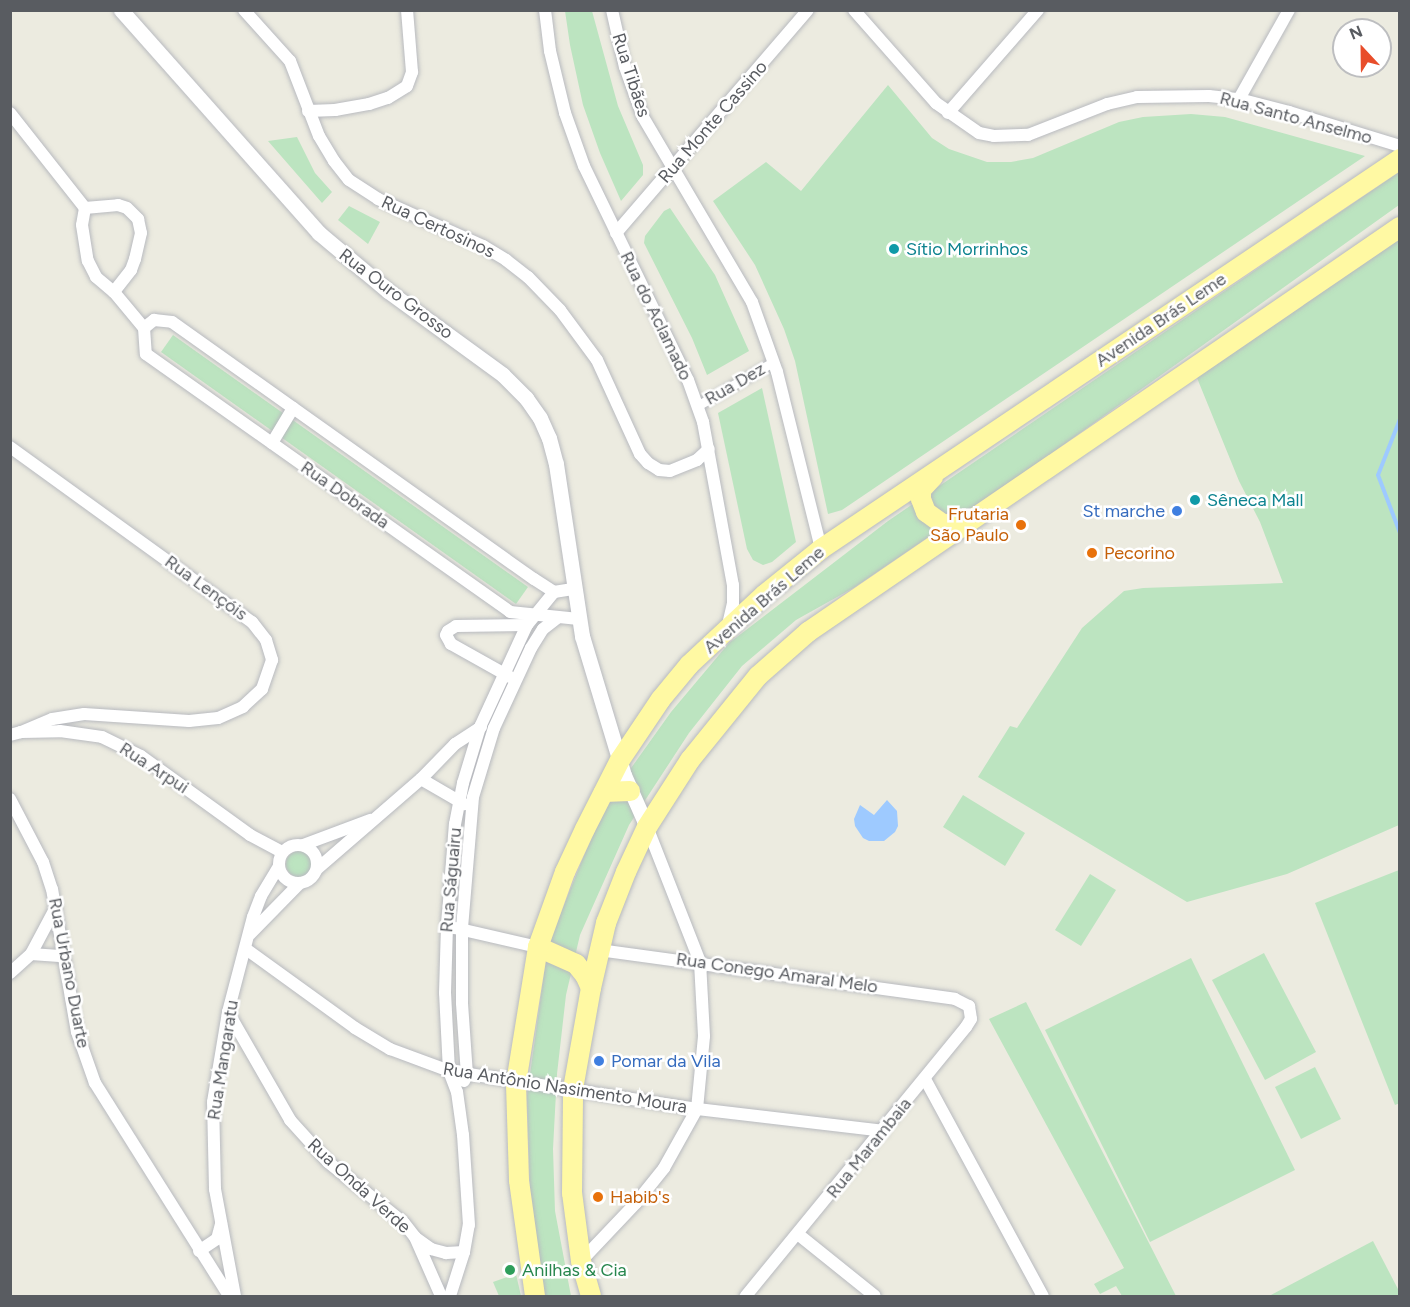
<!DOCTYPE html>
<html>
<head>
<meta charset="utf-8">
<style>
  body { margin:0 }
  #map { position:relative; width:1410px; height:1307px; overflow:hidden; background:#ecebe0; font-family:Figtree,sans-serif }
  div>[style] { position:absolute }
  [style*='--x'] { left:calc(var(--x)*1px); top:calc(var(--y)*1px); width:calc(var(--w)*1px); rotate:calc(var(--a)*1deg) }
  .green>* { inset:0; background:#bce4c0 }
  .round { border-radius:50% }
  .water>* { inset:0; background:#9ecaff }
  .stream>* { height:4px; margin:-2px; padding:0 2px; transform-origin:2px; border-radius:2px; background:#9ecaff }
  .roads { filter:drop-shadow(0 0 2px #b8babf) drop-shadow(0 0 2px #b8babf) }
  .pedestrian>* { height:9px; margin:-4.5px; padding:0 4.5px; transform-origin:4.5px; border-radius:4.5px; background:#fff }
  .minor>* { height:12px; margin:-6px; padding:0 6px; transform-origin:6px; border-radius:6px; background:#fff }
  .minor>.ring { margin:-6px; padding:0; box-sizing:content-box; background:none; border:12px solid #fff; border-radius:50% }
  .tertiary>* { height:15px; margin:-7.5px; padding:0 7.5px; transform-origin:7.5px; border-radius:7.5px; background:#fff }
  .primary>* { height:20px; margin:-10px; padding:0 10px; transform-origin:10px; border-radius:10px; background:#fff9a3 }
  .dots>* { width:16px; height:16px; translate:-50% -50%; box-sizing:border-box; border:3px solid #fff; border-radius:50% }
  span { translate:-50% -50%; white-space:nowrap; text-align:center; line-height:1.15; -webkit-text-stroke:5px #fff; paint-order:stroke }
  .street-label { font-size:18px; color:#595c61 }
  .culture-label { font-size:18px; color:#0d838f }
  .left { translate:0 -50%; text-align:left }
  .shop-label { font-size:18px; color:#366cbe }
  .right { translate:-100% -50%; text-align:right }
  .food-label { font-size:18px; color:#c56008 }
  .leisure-label { font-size:18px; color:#27864d }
  .frame { position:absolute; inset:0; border:12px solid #595c61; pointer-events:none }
  .north { position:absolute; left:1332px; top:18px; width:60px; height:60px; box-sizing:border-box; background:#fff; border:2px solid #bdbec0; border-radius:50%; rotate:338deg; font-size:16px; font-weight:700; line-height:24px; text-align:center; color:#595c61 }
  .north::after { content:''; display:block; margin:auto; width:21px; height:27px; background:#e84d2a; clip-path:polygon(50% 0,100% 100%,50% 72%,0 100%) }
</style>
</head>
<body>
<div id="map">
  <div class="green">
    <div style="clip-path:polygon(565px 11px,592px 11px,618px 106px,643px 165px,643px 175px,621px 201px,600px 153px,583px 105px,570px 45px)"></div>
    <div style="clip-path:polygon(888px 85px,932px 138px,949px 149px,987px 162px,1011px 162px,1033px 158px,1119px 122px,1143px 117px,1191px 114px,1225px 117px,1365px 156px,842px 510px,828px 514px,795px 361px,784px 329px,755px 265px,713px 201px,766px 162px,801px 191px)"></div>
    <div style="clip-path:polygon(297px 137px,315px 173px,332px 192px,322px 203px,268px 141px)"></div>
    <div style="clip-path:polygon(1399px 172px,1399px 205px,1052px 453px,855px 587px,796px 620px,742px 666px,689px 733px,629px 825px,580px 935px,566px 995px,557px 1074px,553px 1149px,555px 1211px,571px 1296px,545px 1296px,531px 1222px,527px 1096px,548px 945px,604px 806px,671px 712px,729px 643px,888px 521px)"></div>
    <div style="clip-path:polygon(349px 206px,380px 222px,368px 244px,338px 220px)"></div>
    <div style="clip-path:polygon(670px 208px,715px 275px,749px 351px,707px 375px,692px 338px,644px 243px,645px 236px,664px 211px)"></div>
    <div style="clip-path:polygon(1399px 232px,1399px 825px,1287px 874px,1187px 902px,978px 777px,1010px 726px,1017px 728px,1082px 628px,1124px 591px,1143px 588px,1283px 583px,1260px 522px,1239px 481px,1195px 373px)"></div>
    <div style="clip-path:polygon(173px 335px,528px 587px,516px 604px,161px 352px)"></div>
    <div style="clip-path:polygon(762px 388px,796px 542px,772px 562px,763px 565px,753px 560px,747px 549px,718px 413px)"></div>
    <div style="clip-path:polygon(963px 795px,1025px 833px,1005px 866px,943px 827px)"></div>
    <div class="round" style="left:286px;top:851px;width:26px;height:26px"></div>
    <div style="clip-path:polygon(1399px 870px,1400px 1103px,1395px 1105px,1315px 903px)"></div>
    <div style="clip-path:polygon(1090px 874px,1116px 890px,1081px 946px,1055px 930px)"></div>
    <div style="clip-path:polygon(1264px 953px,1316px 1052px,1265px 1080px,1212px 980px)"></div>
    <div style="clip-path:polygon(1191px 958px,1295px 1170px,1150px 1242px,1045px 1030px)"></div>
    <div style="clip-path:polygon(1026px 1002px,1176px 1296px,1122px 1296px,1116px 1286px,1100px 1294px,1094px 1284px,1124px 1268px,989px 1019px)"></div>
    <div style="clip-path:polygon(1315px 1067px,1341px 1119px,1301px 1139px,1275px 1087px)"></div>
    <div style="clip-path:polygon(1373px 1241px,1399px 1291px,1399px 1296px,1269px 1296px)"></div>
    <div style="clip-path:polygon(516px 1274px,521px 1296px,499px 1296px,493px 1282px)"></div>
  </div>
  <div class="water">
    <div style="clip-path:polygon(887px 800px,897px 811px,898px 826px,895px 832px,884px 841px,869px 841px,863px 838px,855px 826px,854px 819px,860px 805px,874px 815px)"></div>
  </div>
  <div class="stream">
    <div style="--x:1400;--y:419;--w:60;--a:111.4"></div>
    <div style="--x:1378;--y:475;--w:62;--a:69.2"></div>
  </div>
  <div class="roads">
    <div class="pedestrian">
      <div style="--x:697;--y:406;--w:88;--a:-30.1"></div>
    </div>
    <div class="minor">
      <div style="--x:244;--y:10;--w:69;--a:48"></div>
      <div style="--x:290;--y:61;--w:80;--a:68.9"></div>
      <div style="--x:319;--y:136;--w:29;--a:59"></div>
      <div style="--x:334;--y:161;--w:24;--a:52"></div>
      <div style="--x:349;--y:180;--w:35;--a:33"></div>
      <div style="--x:378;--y:199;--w:115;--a:24.1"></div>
      <div style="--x:483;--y:246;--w:27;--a:31"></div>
      <div style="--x:506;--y:260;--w:28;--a:38"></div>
      <div style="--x:528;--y:277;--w:46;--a:45.9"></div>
      <div style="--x:560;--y:310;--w:62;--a:53.5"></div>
      <div style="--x:597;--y:360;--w:103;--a:65.4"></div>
      <div style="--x:640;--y:454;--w:12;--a:48"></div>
      <div style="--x:648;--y:463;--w:13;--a:32"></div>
      <div style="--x:659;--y:470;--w:11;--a:5"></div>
      <div style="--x:670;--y:471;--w:29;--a:-22"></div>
      <div style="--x:697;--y:460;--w:16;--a:-43"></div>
      <div style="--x:545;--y:10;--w:41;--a:83"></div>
      <div style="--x:550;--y:51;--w:64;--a:76.4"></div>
      <div style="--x:565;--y:113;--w:56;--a:70.3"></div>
      <div style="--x:584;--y:166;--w:238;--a:64.1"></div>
      <div style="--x:688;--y:380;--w:45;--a:70.3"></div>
      <div style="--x:703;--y:422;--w:166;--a:79.6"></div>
      <div style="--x:733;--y:585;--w:18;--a:90"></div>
      <div style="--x:733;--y:603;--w:26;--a:103"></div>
      <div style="--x:612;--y:10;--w:58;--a:77.2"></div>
      <div style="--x:625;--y:67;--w:53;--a:70.2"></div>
      <div style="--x:643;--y:117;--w:215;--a:59.5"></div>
      <div style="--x:752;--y:302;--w:74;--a:70.3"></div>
      <div style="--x:777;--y:372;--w:182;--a:76"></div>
      <div style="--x:854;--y:10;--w:124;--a:48.6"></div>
      <div style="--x:936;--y:103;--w:52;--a:34.9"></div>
      <div style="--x:979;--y:133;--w:15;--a:11"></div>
      <div style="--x:994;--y:136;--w:34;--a:-2"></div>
      <div style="--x:1028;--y:135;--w:85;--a:-21.4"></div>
      <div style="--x:1107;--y:104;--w:31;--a:-13"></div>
      <div style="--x:1137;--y:97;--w:72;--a:-0.8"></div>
      <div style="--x:1209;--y:96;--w:30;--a:6"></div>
      <div style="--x:1239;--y:99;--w:52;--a:14.6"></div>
      <div style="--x:1289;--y:112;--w:116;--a:17"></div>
      <div style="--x:1239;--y:99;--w:102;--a:-60.7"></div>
      <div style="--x:308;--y:111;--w:27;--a:-2"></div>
      <div style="--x:335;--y:110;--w:35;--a:-10"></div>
      <div style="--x:369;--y:104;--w:20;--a:-18"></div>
      <div style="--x:388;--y:98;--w:22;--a:-32"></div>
      <div style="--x:407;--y:86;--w:15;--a:-70"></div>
      <div style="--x:412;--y:72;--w:62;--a:-94.6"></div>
      <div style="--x:10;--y:113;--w:121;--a:51.7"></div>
      <div style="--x:948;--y:113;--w:137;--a:-48.9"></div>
      <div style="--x:85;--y:208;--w:17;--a:100"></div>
      <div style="--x:82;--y:225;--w:36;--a:81"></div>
      <div style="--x:88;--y:261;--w:18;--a:63"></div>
      <div style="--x:96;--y:277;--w:23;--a:40"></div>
      <div style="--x:114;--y:292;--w:47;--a:50.2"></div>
      <div style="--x:144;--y:328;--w:26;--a:86"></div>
      <div style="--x:146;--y:354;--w:446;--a:35.3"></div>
      <div style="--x:510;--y:612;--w:69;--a:5.8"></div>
      <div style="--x:85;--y:208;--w:33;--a:-5"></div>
      <div style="--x:118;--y:205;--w:9;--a:18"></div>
      <div style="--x:127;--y:208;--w:16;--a:45"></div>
      <div style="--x:138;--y:219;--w:14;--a:78"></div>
      <div style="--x:141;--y:233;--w:27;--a:103"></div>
      <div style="--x:135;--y:259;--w:12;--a:110"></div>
      <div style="--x:131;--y:270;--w:28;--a:128"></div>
      <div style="--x:616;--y:233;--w:294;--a:-49.3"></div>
      <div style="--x:144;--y:328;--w:13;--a:-39"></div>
      <div style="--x:154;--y:320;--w:18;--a:6"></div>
      <div style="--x:172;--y:322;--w:444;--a:35.4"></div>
      <div style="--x:534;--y:579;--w:24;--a:33"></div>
      <div style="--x:554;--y:592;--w:19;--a:-9"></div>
      <div style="--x:272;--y:443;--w:41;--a:-59"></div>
      <div style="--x:10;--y:447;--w:299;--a:35.9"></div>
      <div style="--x:252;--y:622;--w:23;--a:52"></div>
      <div style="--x:266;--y:640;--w:21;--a:73"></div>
      <div style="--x:272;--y:660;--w:31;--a:109"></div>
      <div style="--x:262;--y:689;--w:26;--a:137"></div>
      <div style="--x:243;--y:707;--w:27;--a:156"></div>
      <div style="--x:218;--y:718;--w:29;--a:174"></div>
      <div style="--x:189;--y:721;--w:105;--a:-176.2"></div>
      <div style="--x:84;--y:714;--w:32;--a:171"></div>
      <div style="--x:52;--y:719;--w:34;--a:157"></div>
      <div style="--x:510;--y:677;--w:68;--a:-150.8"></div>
      <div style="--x:451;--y:644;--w:10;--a:-119"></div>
      <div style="--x:446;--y:635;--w:4;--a:-63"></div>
      <div style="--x:448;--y:631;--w:9;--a:-32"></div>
      <div style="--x:456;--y:626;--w:71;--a:-0.8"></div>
      <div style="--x:10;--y:735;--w:11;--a:-15"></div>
      <div style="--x:21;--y:732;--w:39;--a:-1"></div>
      <div style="--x:60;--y:731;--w:42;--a:8.1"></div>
      <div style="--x:102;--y:737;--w:43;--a:26"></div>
      <div style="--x:141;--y:756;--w:135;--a:35.9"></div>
      <div style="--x:250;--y:835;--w:36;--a:28"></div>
      <div style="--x:421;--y:779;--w:50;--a:30.2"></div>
      <div style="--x:10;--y:799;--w:71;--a:62.4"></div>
      <div style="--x:43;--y:862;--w:28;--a:72"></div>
      <div style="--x:52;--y:889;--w:145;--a:80.1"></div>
      <div style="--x:77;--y:1032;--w:54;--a:70.6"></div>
      <div style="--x:95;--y:1083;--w:252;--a:57.8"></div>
      <div class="ring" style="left:279px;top:845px;width:26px;height:26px"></div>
      <div style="--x:303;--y:845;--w:72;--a:-20.5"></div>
      <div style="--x:317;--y:869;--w:138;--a:-40.9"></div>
      <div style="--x:421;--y:779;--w:49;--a:-45.8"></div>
      <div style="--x:455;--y:744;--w:31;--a:-33"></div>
      <div style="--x:455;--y:928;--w:85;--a:12.9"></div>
      <div style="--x:250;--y:934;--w:71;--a:-45.6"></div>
      <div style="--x:246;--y:949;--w:135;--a:35.9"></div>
      <div style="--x:355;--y:1028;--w:41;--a:31"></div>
      <div style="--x:390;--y:1049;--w:63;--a:20.4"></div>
      <div style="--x:449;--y:1071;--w:251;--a:8.7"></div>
      <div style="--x:697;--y:1109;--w:187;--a:6.7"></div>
      <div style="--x:599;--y:950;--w:359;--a:7.8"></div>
      <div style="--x:955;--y:999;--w:16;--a:27"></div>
      <div style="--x:969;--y:1006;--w:13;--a:81"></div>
      <div style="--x:971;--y:1019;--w:9;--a:122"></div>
      <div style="--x:966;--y:1027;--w:348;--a:129.3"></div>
      <div style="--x:31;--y:954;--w:32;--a:4"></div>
      <div style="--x:10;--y:973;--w:28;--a:-42"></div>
      <div style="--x:31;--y:954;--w:53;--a:-62"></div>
      <div style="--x:228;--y:1012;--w:125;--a:60.1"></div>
      <div style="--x:290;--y:1120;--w:57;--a:47.9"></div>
      <div style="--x:328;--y:1162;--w:97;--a:38.8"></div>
      <div style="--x:404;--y:1223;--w:18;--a:52"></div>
      <div style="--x:415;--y:1237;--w:64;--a:66.2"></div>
      <div style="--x:925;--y:1079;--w:247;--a:61.5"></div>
      <div style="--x:464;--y:1081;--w:7;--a:-63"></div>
      <div style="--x:467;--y:1075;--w:72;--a:-94"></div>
      <div style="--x:462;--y:1003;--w:75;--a:-90"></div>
      <div style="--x:462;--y:928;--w:131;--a:-85.2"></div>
      <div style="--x:473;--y:797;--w:72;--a:-73.1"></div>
      <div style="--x:494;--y:728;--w:88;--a:-65.2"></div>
      <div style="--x:531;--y:648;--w:22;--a:-58"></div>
      <div style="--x:543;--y:629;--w:18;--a:-38"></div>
      <div style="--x:799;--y:1235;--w:97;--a:38.8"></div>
      <div style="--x:416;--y:1238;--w:19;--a:36"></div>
      <div style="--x:431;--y:1249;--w:16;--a:15"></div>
      <div style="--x:446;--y:1253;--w:18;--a:-3"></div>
      <div style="--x:199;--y:1251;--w:22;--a:-34"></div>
      <div style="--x:217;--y:1239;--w:16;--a:-75"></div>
      <div style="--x:581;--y:1261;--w:80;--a:-46.5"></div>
      <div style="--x:636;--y:1203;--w:45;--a:-51.3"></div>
      <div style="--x:664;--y:1168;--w:68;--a:-60.8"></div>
      <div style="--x:697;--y:1109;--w:73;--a:-84.5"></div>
      <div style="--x:704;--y:1036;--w:74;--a:-93.1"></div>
      <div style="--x:700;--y:962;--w:145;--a:-111.4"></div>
      <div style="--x:235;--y:1296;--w:109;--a:-100.6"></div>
      <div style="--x:215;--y:1189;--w:87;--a:-91.3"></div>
      <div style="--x:213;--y:1102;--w:91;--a:-80.5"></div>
      <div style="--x:228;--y:1012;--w:98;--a:-75.3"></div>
      <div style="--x:253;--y:917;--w:22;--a:-69"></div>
      <div style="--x:261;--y:896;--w:35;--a:-59"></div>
      <div style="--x:450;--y:1296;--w:46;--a:-72.3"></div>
      <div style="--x:464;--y:1252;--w:27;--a:-80"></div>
      <div style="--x:469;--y:1225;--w:90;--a:-93.8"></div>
      <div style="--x:463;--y:1135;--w:43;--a:-97.9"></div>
      <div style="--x:457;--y:1092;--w:22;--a:-111"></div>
      <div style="--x:449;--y:1071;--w:78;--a:-92.9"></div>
      <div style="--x:445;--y:993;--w:66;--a:-88.3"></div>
      <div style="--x:447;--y:927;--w:103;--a:-85.6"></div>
      <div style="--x:455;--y:824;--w:42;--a:-79"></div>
      <div style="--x:463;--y:783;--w:59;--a:-73.1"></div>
      <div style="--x:480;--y:727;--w:112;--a:-65.3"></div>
      <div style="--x:527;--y:625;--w:43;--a:-50.7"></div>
    </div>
    <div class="tertiary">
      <div style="--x:121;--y:10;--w:298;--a:48.4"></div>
      <div style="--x:319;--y:233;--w:90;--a:40"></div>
      <div style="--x:388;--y:291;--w:142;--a:36.1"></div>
      <div style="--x:503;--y:375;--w:33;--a:45"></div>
      <div style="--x:526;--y:398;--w:24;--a:55"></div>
      <div style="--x:540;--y:418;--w:22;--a:66"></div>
      <div style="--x:549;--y:438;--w:27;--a:75"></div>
      <div style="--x:556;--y:464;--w:174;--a:81.4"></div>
      <div style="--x:582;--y:636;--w:145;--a:73.2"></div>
      <div style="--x:624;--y:775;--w:57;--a:66.1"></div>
    </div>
    <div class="primary">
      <div style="--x:933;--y:477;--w:18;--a:133"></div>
      <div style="--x:921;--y:490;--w:9;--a:90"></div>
      <div style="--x:921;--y:499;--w:14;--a:69"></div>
      <div style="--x:926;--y:512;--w:22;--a:36"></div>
      <div style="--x:944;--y:525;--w:21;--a:-14"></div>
      <div style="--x:604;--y:792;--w:26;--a:-2"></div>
      <div style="--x:538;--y:947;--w:42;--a:24.1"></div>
      <div style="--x:576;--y:964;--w:14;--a:51"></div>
      <div style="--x:585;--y:975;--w:14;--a:65"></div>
      <div style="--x:535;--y:1296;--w:117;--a:-97.9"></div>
      <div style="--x:519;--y:1180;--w:97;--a:-91.8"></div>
      <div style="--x:516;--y:1083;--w:138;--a:-80.8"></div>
      <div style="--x:538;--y:947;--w:80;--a:-70.2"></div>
      <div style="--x:565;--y:872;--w:47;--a:-65.1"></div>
      <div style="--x:585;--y:829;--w:77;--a:-63.1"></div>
      <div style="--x:620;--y:760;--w:73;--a:-56.1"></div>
      <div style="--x:661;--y:699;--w:44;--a:-50.5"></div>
      <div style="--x:689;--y:665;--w:103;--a:-43"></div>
      <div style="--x:764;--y:595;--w:73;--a:-38.9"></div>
      <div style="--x:821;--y:549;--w:698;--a:-33.96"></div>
      <div style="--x:591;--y:1296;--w:36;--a:-106"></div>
      <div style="--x:581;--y:1261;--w:69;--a:-97.5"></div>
      <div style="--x:572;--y:1193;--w:104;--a:-89.4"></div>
      <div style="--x:573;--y:1089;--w:103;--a:-79.9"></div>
      <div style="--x:591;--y:988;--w:67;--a:-77"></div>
      <div style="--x:606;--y:923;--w:55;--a:-68.6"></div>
      <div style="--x:626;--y:872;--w:50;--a:-65"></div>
      <div style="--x:647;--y:827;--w:80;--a:-57.3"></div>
      <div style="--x:690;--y:760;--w:108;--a:-51"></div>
      <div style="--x:758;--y:676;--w:67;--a:-41.3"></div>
      <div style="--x:808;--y:632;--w:717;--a:-34.38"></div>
    </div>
  </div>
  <div class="dots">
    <div style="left:894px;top:249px;background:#0f9aa8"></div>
    <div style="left:1195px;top:500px;background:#0f9aa8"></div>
    <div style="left:1177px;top:511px;background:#3f7fe0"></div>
    <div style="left:1021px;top:525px;background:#e8710a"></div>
    <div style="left:1092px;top:553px;background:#e8710a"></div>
    <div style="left:599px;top:1061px;background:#3f7fe0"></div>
    <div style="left:598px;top:1197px;background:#e8710a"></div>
    <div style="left:510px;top:1270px;background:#2e9e5b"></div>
  </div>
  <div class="street-label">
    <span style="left:631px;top:75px;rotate:72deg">Rua Tibães</span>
    <span style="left:1296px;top:118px;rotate:15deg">Rua Santo Anselmo</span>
    <span style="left:713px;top:122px;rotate:-49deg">Rua Monte Cassino</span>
    <span style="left:438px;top:227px;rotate:25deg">Rua Certosinos</span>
    <span style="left:396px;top:294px;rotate:37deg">Rua Ouro Grosso</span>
    <span style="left:656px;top:316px;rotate:64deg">Rua do Aclamado</span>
    <span style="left:1161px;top:320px;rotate:-34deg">Avenida Brás Leme</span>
    <span style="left:735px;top:384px;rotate:-30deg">Rua Dez</span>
    <span style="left:345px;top:495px;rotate:35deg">Rua Dobrada</span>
    <span style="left:206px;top:588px;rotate:36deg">Rua Lençóis</span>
    <span style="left:764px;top:600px;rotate:-41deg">Avenida Brás Leme</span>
    <span style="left:154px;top:768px;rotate:33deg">Rua Arpui</span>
    <span style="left:451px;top:880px;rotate:-85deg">Rua Ságuairu</span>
    <span style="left:69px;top:973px;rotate:79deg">Rua Urbano Duarte</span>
    <span style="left:777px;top:973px;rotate:8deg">Rua Conego Amaral Melo</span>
    <span style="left:223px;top:1060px;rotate:-81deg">Rua Mangaratu</span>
    <span style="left:565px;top:1088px;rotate:9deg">Rua Antônio Nasimento Moura</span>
    <span style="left:869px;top:1148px;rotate:-51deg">Rua Marambaia</span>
    <span style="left:359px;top:1186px;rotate:42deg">Rua Onda Verde</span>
  </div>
  <div class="culture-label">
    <span class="left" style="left:906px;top:249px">Sítio Morrinhos</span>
    <span class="left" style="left:1207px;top:500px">Sêneca Mall</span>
  </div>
  <div class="shop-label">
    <span class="right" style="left:1165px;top:511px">St marche</span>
    <span class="left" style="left:611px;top:1061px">Pomar da Vila</span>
  </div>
  <div class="food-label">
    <span class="right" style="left:1009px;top:525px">Frutaria<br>São Paulo</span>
    <span class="left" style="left:1104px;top:553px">Pecorino</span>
    <span class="left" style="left:610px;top:1197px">Habib's</span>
  </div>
  <div class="leisure-label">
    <span class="left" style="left:522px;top:1270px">Anilhas &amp; Cia</span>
  </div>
  <div class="frame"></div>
  <div class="north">N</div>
</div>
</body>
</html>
